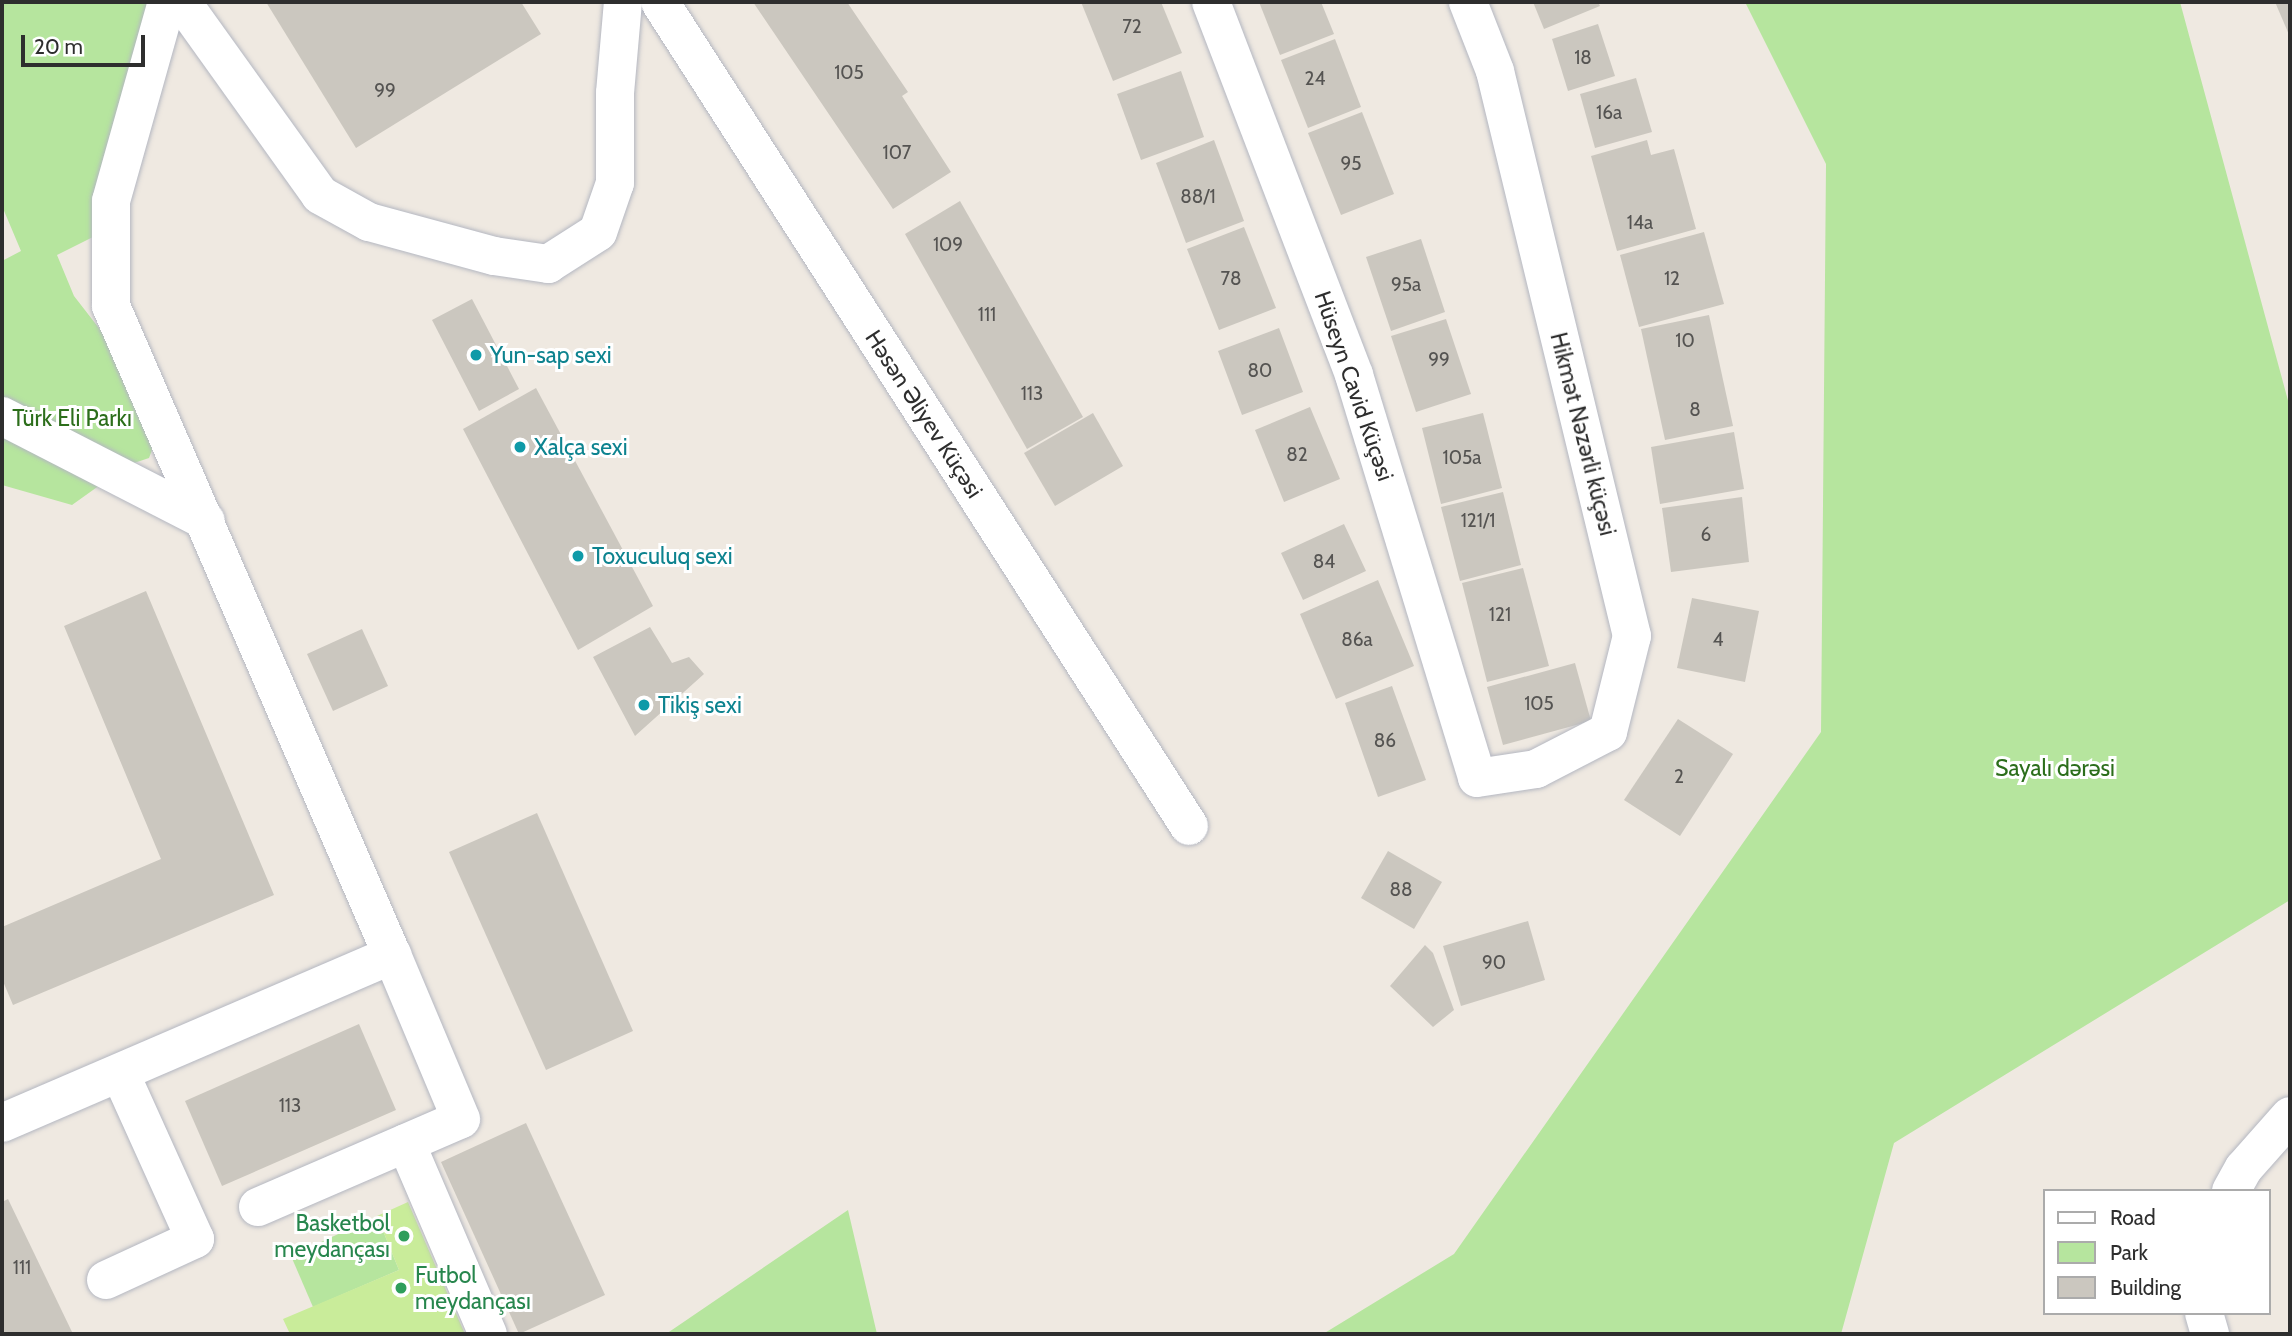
<!DOCTYPE html>
<html>
<head>
<meta charset="utf-8">
<style>
  body { margin:0 }
  #map { position:relative; width:2292px; height:1336px; overflow:hidden; background:#efe9e1; font-family:Cabin,sans-serif }
  div>[style] { position:absolute }
  [style*='--x'] { left:calc(var(--x)*1px); top:calc(var(--y)*1px); width:calc(var(--w)*1px); rotate:calc(var(--a)*1deg) }
  .green>* { inset:0; background:#b6e59e }
  .pitch>* { inset:0; background:#c9ec9a }
  .building>* { inset:0; background:#cbc7bf }
  .roads { filter:drop-shadow(0 0 2px #b4b7c1) drop-shadow(0 0 2px #b4b7c1) }
  .minor>* { height:38px; margin:-19px; padding:0 19px; transform-origin:19px; border-radius:19px; background:#fff }
  .dots>* { width:19px; height:19px; translate:-50% -50%; box-sizing:border-box; border:4px solid #fff; border-radius:50% }
  span { translate:-50% -50%; white-space:nowrap; text-align:center; line-height:1.15; -webkit-text-stroke:6px #fff; paint-order:stroke }
  .number-label { font-size:19px; color:#555452 }
  .number-label span { -webkit-text-stroke-width:0 }
  .culture-label { font-size:23px; color:#0d838f }
  .left { translate:0 -50%; text-align:left }
  .street-label { font-size:23px; color:#2e2e2e }
  .park-label { font-size:23px; color:#2c6e1b }
  .leisure-label { font-size:23px; color:#27864d }
  .right { translate:-100% -50%; text-align:right }
  .frame { position:absolute; inset:0; border:4px solid #2e2e2e; pointer-events:none }
  .legend { position:absolute; left:2043px; top:1189px; width:228px; height:126px; box-sizing:border-box; background:#fff; border:2px solid #ababab; margin:0; padding:9px 12px; list-style:none; font-size:21px; color:#2e2e2e }
  .legend li { display:flex; align-items:center; gap:14px; height:35px }
  .legend b { width:35px; border:2px solid #ababab }
  .scale { position:absolute; left:21px; top:35px; width:124px; height:32px; box-sizing:border-box; border:4px solid #2e2e2e; border-top:0; padding-left:9px; font-size:21px; line-height:24px; white-space:nowrap; color:#2e2e2e; -webkit-text-stroke:5px #fff; paint-order:stroke }
</style>
</head>
<body>
<div id="map">
  <div class="green">
    <div style="clip-path:polygon(2px 2px,146px 2px,147px 43px,95px 236px,57px 255px,74px 296px,123px 359px,157px 437px,149px 458px,128px 465px,72px 505px,2px 485px,2px 261px,21px 251px,2px 206px)"></div>
    <div style="clip-path:polygon(1745px 2px,2180px 2px,2290px 408px,2290px 900px,1894px 1143px,1841px 1334px,1323px 1334px,1454px 1254px,1821px 732px,1826px 164px)"></div>
    <div style="clip-path:polygon(848px 1210px,877px 1334px,665px 1334px,666px 1334px)"></div>
    <div style="clip-path:polygon(377px 1216px,399px 1270px,313px 1307px,291px 1256px)"></div>
  </div>
  <div class="pitch">
    <div style="clip-path:polygon(408px 1202px,465px 1334px,290px 1334px,283px 1319px,399px 1270px,377px 1216px)"></div>
  </div>
  <div class="building">
    <div style="clip-path:polygon(266px 2px,521px 2px,541px 34px,356px 148px)"></div>
    <div style="clip-path:polygon(753px 2px,847px 2px,908px 92px,902px 96px,951px 172px,893px 209px)"></div>
    <div style="clip-path:polygon(1081px 2px,1161px 2px,1182px 53px,1113px 81px)"></div>
    <div style="clip-path:polygon(1259px 2px,1321px 2px,1334px 34px,1280px 55px)"></div>
    <div style="clip-path:polygon(1533px 2px,1598px 2px,1600px 6px,1544px 29px)"></div>
    <div style="clip-path:polygon(2275px 2px,2290px 2px,2290px 37px)"></div>
    <div style="clip-path:polygon(1598px 24px,1615px 76px,1568px 91px,1552px 39px)"></div>
    <div style="clip-path:polygon(1335px 39px,1361px 107px,1308px 128px,1281px 60px)"></div>
    <div style="clip-path:polygon(1181px 71px,1204px 137px,1141px 160px,1117px 94px)"></div>
    <div style="clip-path:polygon(1636px 78px,1652px 132px,1595px 148px,1580px 94px)"></div>
    <div style="clip-path:polygon(1362px 112px,1394px 194px,1341px 215px,1308px 133px)"></div>
    <div style="clip-path:polygon(1214px 140px,1244px 221px,1186px 243px,1156px 163px)"></div>
    <div style="clip-path:polygon(1647px 140px,1651px 155px,1674px 149px,1696px 229px,1617px 251px,1591px 156px)"></div>
    <div style="clip-path:polygon(960px 201px,1083px 417px,1027px 449px,905px 234px)"></div>
    <div style="clip-path:polygon(1244px 227px,1276px 308px,1219px 330px,1187px 249px)"></div>
    <div style="clip-path:polygon(1704px 232px,1724px 304px,1639px 327px,1620px 255px)"></div>
    <div style="clip-path:polygon(1421px 239px,1445px 312px,1391px 331px,1366px 257px)"></div>
    <div style="clip-path:polygon(472px 299px,519px 389px,479px 411px,432px 320px)"></div>
    <div style="clip-path:polygon(1709px 315px,1733px 426px,1665px 440px,1641px 329px)"></div>
    <div style="clip-path:polygon(1446px 319px,1471px 394px,1416px 412px,1391px 336px)"></div>
    <div style="clip-path:polygon(1279px 328px,1303px 392px,1242px 415px,1218px 351px)"></div>
    <div style="clip-path:polygon(536px 388px,653px 606px,578px 650px,463px 429px)"></div>
    <div style="clip-path:polygon(1310px 407px,1340px 479px,1284px 502px,1255px 430px)"></div>
    <div style="clip-path:polygon(1093px 413px,1123px 466px,1055px 506px,1024px 453px)"></div>
    <div style="clip-path:polygon(1483px 413px,1502px 488px,1441px 504px,1422px 428px)"></div>
    <div style="clip-path:polygon(1734px 432px,1744px 489px,1660px 504px,1651px 447px)"></div>
    <div style="clip-path:polygon(1503px 492px,1521px 565px,1460px 581px,1441px 507px)"></div>
    <div style="clip-path:polygon(1742px 497px,1749px 562px,1671px 572px,1662px 508px)"></div>
    <div style="clip-path:polygon(1344px 524px,1366px 571px,1303px 600px,1281px 553px)"></div>
    <div style="clip-path:polygon(1523px 568px,1549px 666px,1487px 682px,1462px 583px)"></div>
    <div style="clip-path:polygon(1378px 580px,1414px 666px,1336px 699px,1300px 614px)"></div>
    <div style="clip-path:polygon(146px 591px,274px 895px,13px 1005px,2px 979px,2px 927px,161px 859px,64px 626px)"></div>
    <div style="clip-path:polygon(1692px 598px,1759px 611px,1745px 682px,1677px 668px)"></div>
    <div style="clip-path:polygon(650px 627px,672px 663px,689px 657px,704px 674px,635px 736px,593px 657px)"></div>
    <div style="clip-path:polygon(362px 629px,388px 686px,333px 711px,307px 654px)"></div>
    <div style="clip-path:polygon(1575px 663px,1591px 721px,1503px 745px,1487px 687px)"></div>
    <div style="clip-path:polygon(1392px 686px,1426px 780px,1378px 797px,1345px 703px)"></div>
    <div style="clip-path:polygon(1678px 719px,1733px 754px,1680px 836px,1624px 800px)"></div>
    <div style="clip-path:polygon(537px 813px,633px 1031px,546px 1070px,449px 852px)"></div>
    <div style="clip-path:polygon(1388px 851px,1442px 882px,1414px 929px,1361px 898px)"></div>
    <div style="clip-path:polygon(1528px 921px,1545px 980px,1461px 1006px,1443px 946px)"></div>
    <div style="clip-path:polygon(1425px 945px,1433px 953px,1454px 1010px,1433px 1027px,1390px 986px)"></div>
    <div style="clip-path:polygon(359px 1024px,396px 1110px,222px 1186px,185px 1101px)"></div>
    <div style="clip-path:polygon(526px 1123px,605px 1295px,519px 1334px,441px 1162px)"></div>
    <div style="clip-path:polygon(8px 1199px,73px 1334px,2px 1334px,2px 1202px)"></div>
  </div>
  <div class="roads">
    <div class="minor">
      <div style="--x:182;--y:2;--w:237;--a:54.4"></div>
      <div style="--x:320;--y:195;--w:56;--a:28.9"></div>
      <div style="--x:369;--y:222;--w:130;--a:15.2"></div>
      <div style="--x:494;--y:256;--w:55;--a:8.4"></div>
      <div style="--x:548;--y:264;--w:59;--a:-32.6"></div>
      <div style="--x:598;--y:232;--w:52;--a:-70.9"></div>
      <div style="--x:615;--y:183;--w:90;--a:-90"></div>
      <div style="--x:615;--y:93;--w:91;--a:-85"></div>
      <div style="--x:660;--y:2;--w:979;--a:57.3"></div>
      <div style="--x:1211;--y:2;--w:399;--a:69"></div>
      <div style="--x:1354;--y:375;--w:421;--a:73"></div>
      <div style="--x:1477;--y:778;--w:60;--a:-8.7"></div>
      <div style="--x:1536;--y:769;--w:81;--a:-27.2"></div>
      <div style="--x:1608;--y:732;--w:99;--a:-76"></div>
      <div style="--x:1632;--y:636;--w:581;--a:-103.63"></div>
      <div style="--x:1495;--y:71;--w:74;--a:-111.4"></div>
      <div style="--x:2;--y:416;--w:229;--a:27.2"></div>
      <div style="--x:2;--y:1123;--w:425;--a:-23.3"></div>
      <div style="--x:392;--y:955;--w:707;--a:-113.41"></div>
      <div style="--x:111;--y:306;--w:105;--a:-90"></div>
      <div style="--x:111;--y:201;--w:207;--a:-74.3"></div>
      <div style="--x:406;--y:1143;--w:208;--a:66.8"></div>
      <div style="--x:2231;--y:1191;--w:26;--a:-61"></div>
      <div style="--x:2244;--y:1168;--w:69;--a:-48.5"></div>
      <div style="--x:258;--y:1207;--w:221;--a:-23.4"></div>
      <div style="--x:461;--y:1119;--w:178;--a:-112.8"></div>
      <div style="--x:106;--y:1280;--w:98;--a:-24.7"></div>
      <div style="--x:195;--y:1239;--w:182;--a:-114.3"></div>
      <div style="--x:2204;--y:1313;--w:22;--a:74"></div>
    </div>
  </div>
  <div class="dots">
    <div style="left:476px;top:355px;background:#0f9aa8"></div>
    <div style="left:520px;top:447px;background:#0f9aa8"></div>
    <div style="left:578px;top:556px;background:#0f9aa8"></div>
    <div style="left:644px;top:705px;background:#0f9aa8"></div>
    <div style="left:404px;top:1236px;background:#2e9e5b"></div>
    <div style="left:401px;top:1288px;background:#2e9e5b"></div>
  </div>
  <div class="number-label">
    <span style="left:1132px;top:27px">72</span>
    <span style="left:1583px;top:58px">18</span>
    <span style="left:849px;top:73px">105</span>
    <span style="left:1315px;top:79px">24</span>
    <span style="left:385px;top:91px">99</span>
    <span style="left:1609px;top:113px">16a</span>
    <span style="left:897px;top:153px">107</span>
    <span style="left:1351px;top:164px">95</span>
    <span style="left:1198px;top:197px">88/1</span>
    <span style="left:1640px;top:223px">14a</span>
    <span style="left:948px;top:245px">109</span>
    <span style="left:1231px;top:279px">78</span>
    <span style="left:1672px;top:279px">12</span>
    <span style="left:1406px;top:285px">95a</span>
    <span style="left:987px;top:315px">111</span>
    <span style="left:1685px;top:341px">10</span>
    <span style="left:1439px;top:360px">99</span>
    <span style="left:1260px;top:371px">80</span>
    <span style="left:1032px;top:394px">113</span>
    <span style="left:1695px;top:410px">8</span>
    <span style="left:1297px;top:455px">82</span>
    <span style="left:1462px;top:458px">105a</span>
    <span style="left:1478px;top:521px">121/1</span>
    <span style="left:1706px;top:535px">6</span>
    <span style="left:1324px;top:562px">84</span>
    <span style="left:1500px;top:615px">121</span>
    <span style="left:1357px;top:640px">86a</span>
    <span style="left:1718px;top:640px">4</span>
    <span style="left:1539px;top:704px">105</span>
    <span style="left:1385px;top:741px">86</span>
    <span style="left:1679px;top:777px">2</span>
    <span style="left:1401px;top:890px">88</span>
    <span style="left:1494px;top:963px">90</span>
    <span style="left:290px;top:1106px">113</span>
    <span style="left:22px;top:1268px">111</span>
  </div>
  <div class="culture-label">
    <span class="left" style="left:490px;top:355px">Yun-sap sexi</span>
    <span class="left" style="left:534px;top:447px">Xalça sexi</span>
    <span class="left" style="left:592px;top:556px">Toxuculuq sexi</span>
    <span class="left" style="left:658px;top:705px">Tikiş sexi</span>
  </div>
  <div class="street-label">
    <span style="left:1354px;top:386px;rotate:71deg">Hüseyn Cavid Küçəsi</span>
    <span style="left:924px;top:414px;rotate:57deg">Həsən Əliyev Küçəsi</span>
    <span style="left:1583px;top:434px;rotate:76deg">Hikmət Nəzərli küçəsi</span>
  </div>
  <div class="park-label">
    <span style="left:72px;top:418px">Türk Eli Parkı</span>
    <span style="left:2055px;top:768px">Sayalı dərəsi</span>
  </div>
  <div class="leisure-label">
    <span class="right" style="left:390px;top:1236px">Basketbol<br>meydançası</span>
    <span class="left" style="left:415px;top:1288px">Futbol<br>meydançası</span>
  </div>
  <div class="frame"></div>
  <ul class="legend">
  <li><b style="height:9px;background:#fff"></b>Road</li>
  <li><b style="height:19px;background:#b6e59e"></b>Park</li>
  <li><b style="height:19px;background:#cbc7bf"></b>Building</li>
  </ul>
  <div class="scale">20 m</div>
</div>
</body>
</html>
